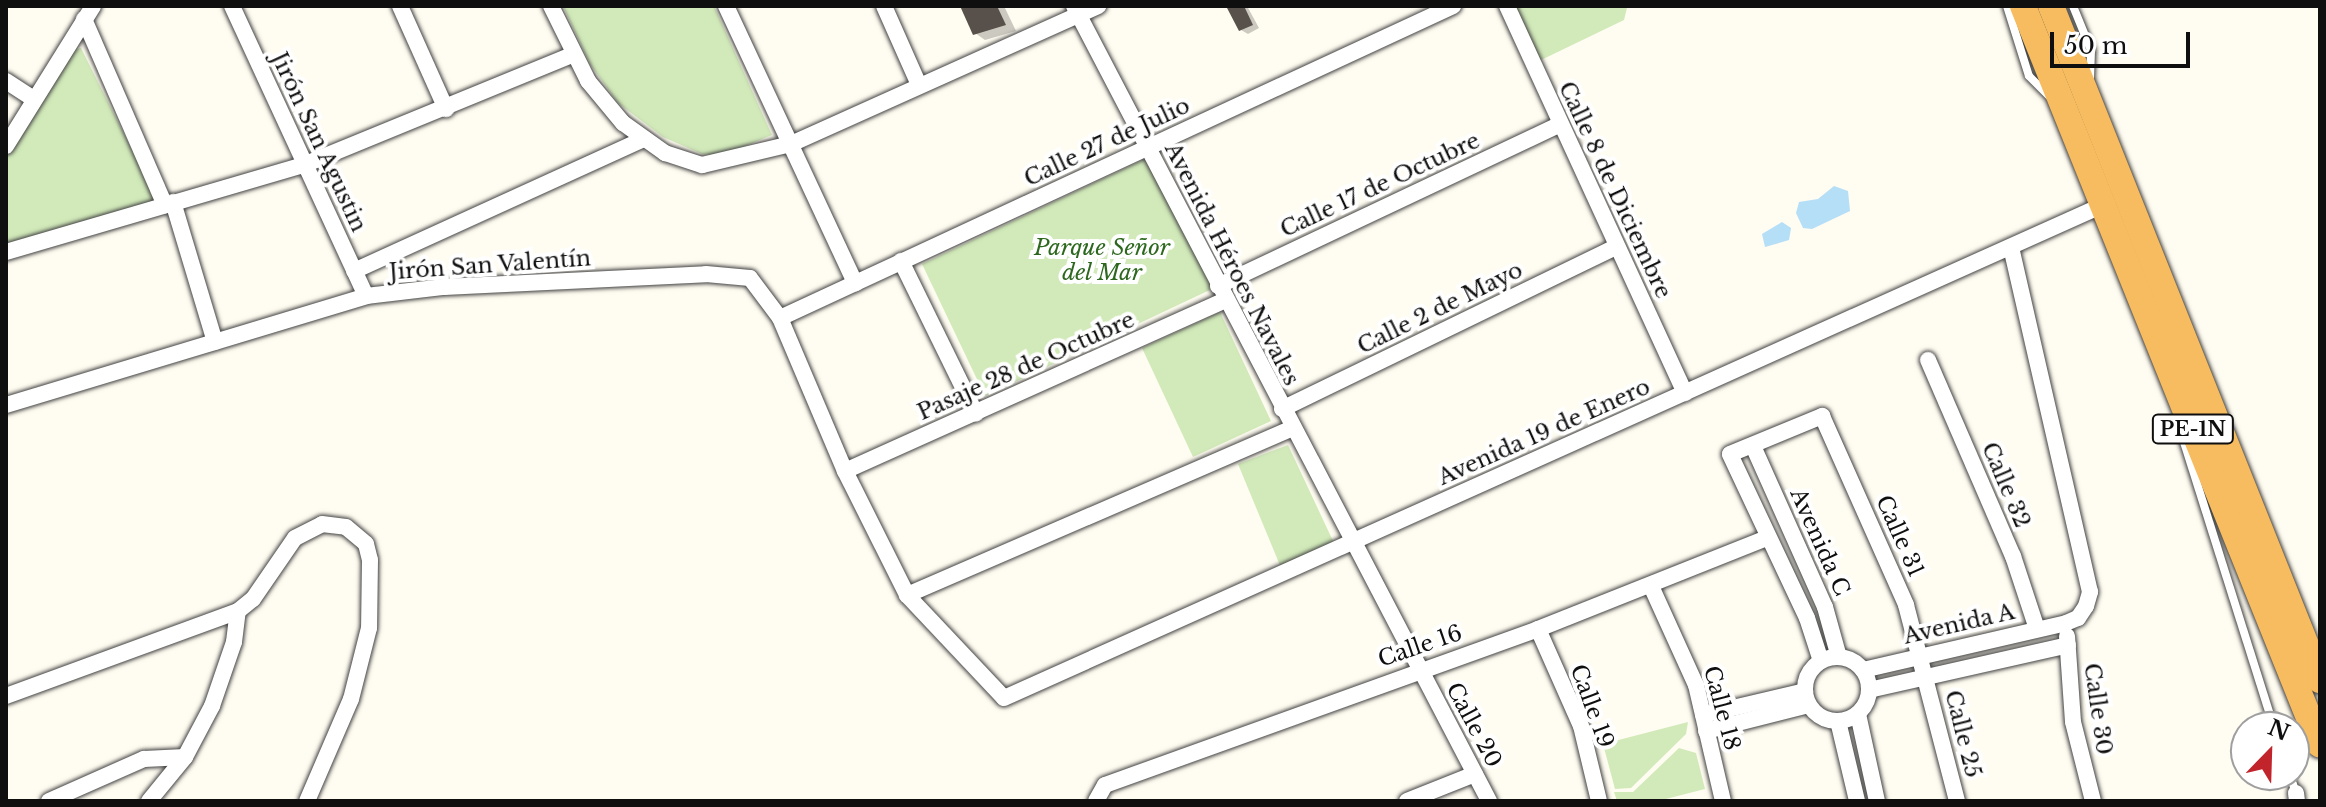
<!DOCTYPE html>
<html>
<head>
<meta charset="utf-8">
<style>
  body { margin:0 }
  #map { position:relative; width:2326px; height:807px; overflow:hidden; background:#fffcf1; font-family:"Libre Baskerville",serif }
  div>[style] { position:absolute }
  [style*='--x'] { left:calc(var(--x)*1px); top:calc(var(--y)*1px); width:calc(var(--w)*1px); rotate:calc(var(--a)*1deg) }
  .green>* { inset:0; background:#d2eaba }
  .water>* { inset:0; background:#b5def7 }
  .shadow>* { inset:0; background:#0003 }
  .building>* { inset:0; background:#58504b }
  .roads { filter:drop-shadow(0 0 2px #424242) drop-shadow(0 0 2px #424242) }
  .service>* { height:8px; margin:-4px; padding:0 4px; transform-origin:4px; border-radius:4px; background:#fff }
  .minor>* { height:16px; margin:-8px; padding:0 8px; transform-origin:8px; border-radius:8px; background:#fff }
  .minor>.ring { margin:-8px; padding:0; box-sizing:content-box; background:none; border:16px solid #fff; border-radius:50% }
  .trunk>* { height:26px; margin:-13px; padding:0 13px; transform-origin:13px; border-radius:13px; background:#f7bc5f }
  span { translate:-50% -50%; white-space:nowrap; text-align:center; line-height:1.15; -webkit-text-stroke:8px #fff; paint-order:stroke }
  .shield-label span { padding:2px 6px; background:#fff; border:2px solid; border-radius:6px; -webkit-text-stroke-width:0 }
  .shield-label { font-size:20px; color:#0f0f0f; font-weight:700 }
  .street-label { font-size:22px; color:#0f0f0f }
  .park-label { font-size:22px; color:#2d681e; font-style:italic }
  .frame { position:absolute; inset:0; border:8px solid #0f0f0f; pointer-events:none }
  .north { position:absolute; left:2230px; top:711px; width:80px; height:80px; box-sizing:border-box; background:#fff; border:2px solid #9f9f9f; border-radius:50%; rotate:23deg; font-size:22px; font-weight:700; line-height:32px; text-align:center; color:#0f0f0f }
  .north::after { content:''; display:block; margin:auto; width:28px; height:36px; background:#c1252b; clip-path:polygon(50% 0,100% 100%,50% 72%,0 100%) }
  .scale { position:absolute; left:2050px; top:32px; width:140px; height:36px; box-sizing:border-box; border:4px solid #0f0f0f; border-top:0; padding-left:10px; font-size:24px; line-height:28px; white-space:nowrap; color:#0f0f0f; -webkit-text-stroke:6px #fff; paint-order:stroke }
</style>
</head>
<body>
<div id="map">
  <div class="green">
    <div style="clip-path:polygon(563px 6px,714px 6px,772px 135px,721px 156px,702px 154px,663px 137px,618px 103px,590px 64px)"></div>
    <div style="clip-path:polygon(1514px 6px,1627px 6px,1627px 8px,1624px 20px,1539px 61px)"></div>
    <div style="clip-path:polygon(81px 48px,153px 192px,154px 203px,6px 246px,6px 158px,73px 50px)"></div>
    <div style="clip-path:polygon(1151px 156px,1214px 288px,985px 396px,922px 264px)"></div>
    <div style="clip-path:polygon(1220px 312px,1271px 421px,1193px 457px,1142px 348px)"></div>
    <div style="clip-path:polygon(1288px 445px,1333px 541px,1330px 553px,1284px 575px,1238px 464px)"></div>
    <div style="clip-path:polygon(1688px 722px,1686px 734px,1631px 788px,1615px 789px,1603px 744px)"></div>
    <div style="clip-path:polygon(1679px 748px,1696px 753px,1705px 789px,1658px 801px,1617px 801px,1614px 792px,1633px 792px)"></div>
  </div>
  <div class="water">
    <div style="clip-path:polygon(1834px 186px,1848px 191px,1850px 211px,1812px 229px,1803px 228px,1796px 213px,1799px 202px,1818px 199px)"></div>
    <div style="clip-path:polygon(1782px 222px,1791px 228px,1789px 240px,1765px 247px,1762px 234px)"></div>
  </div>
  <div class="shadow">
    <div style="clip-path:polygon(962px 6px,1004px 6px,1016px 31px,985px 40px,975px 33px)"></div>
    <div style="clip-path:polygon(1228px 6px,1247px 6px,1259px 28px,1248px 34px,1241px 30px)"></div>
  </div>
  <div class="building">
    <div style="clip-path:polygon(960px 6px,997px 6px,1006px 25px,973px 35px)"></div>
    <div style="clip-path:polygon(1226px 6px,1244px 6px,1253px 25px,1239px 31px)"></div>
  </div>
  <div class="roads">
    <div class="service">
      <div style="--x:2007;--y:6;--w:73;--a:72.6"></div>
      <div style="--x:2029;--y:76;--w:30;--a:45"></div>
      <div style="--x:2073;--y:6;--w:48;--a:67.8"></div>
      <div style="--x:2091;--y:50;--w:28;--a:92"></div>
      <div style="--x:2178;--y:423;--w:319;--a:72.5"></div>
      <div style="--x:2290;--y:775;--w:19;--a:72"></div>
    </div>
    <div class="minor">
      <div style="--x:232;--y:6;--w:319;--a:65.2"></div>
      <div style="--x:400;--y:6;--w:113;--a:65.9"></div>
      <div style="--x:551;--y:6;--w:84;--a:63.7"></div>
      <div style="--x:588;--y:81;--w:55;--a:50.2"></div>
      <div style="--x:623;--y:123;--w:52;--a:35.5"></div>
      <div style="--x:665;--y:153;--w:39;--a:18"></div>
      <div style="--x:702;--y:165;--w:91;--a:-13.3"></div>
      <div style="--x:791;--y:144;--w:337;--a:-24.2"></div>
      <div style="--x:726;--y:6;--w:306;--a:65"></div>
      <div style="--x:884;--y:6;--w:86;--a:66.1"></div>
      <div style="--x:1074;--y:6;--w:897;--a:62.43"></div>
      <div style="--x:1507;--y:6;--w:426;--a:65.3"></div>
      <div style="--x:84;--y:19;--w:203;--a:66.5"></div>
      <div style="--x:6;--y:81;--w:33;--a:33"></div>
      <div style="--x:6;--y:146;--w:165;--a:-58.1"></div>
      <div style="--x:173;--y:202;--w:146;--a:73.3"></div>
      <div style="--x:6;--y:252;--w:313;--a:-16.3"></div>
      <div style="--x:306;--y:164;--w:287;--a:-22.3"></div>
      <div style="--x:901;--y:261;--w:170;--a:63.9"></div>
      <div style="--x:354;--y:271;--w:319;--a:-24.5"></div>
      <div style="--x:1218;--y:286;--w:379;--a:-25.3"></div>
      <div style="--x:780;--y:318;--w:742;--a:-24.87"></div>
      <div style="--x:1928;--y:360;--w:214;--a:66.6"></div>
      <div style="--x:2013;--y:556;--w:77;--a:71.8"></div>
      <div style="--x:6;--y:405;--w:376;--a:-16.8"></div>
      <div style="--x:366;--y:296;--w:79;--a:-6.6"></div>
      <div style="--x:444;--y:287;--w:262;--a:-2.8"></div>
      <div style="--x:706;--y:274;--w:44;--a:5.2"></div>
      <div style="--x:750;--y:278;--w:50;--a:53.1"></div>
      <div style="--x:780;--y:318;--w:166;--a:67"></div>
      <div style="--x:845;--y:471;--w:139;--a:63.4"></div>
      <div style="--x:907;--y:595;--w:141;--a:46.7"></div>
      <div style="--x:1004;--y:698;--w:1205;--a:-24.16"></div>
      <div style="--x:1282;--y:409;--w:371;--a:-25.9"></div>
      <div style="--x:1753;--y:446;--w:176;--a:65.9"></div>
      <div style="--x:1825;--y:607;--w:52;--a:74.4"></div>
      <div style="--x:845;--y:471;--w:418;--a:-24.2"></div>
      <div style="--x:1651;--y:586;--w:109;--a:65.6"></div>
      <div style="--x:1696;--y:685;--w:119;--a:76.9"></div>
      <div style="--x:907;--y:595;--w:420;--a:-23.4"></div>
      <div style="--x:1538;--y:629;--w:106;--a:66.1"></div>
      <div style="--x:1581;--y:726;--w:77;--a:76.5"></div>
      <div style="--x:2067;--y:636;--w:86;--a:86"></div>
      <div style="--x:2073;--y:722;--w:81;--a:75.8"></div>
      <div class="ring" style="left:1805px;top:657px;width:48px;height:48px"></div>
      <div style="--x:1821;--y:661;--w:45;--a:-108"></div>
      <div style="--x:1807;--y:618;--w:181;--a:-115.2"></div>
      <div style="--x:1730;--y:454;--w:100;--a:-22.4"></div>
      <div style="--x:1822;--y:416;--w:207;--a:66"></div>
      <div style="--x:1906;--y:605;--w:203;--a:75.4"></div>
      <div style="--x:1863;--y:670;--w:208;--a:-13"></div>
      <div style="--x:2066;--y:623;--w:13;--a:-23"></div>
      <div style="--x:2078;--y:618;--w:14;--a:-56"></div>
      <div style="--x:2086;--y:606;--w:15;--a:-74"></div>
      <div style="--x:2090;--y:592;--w:354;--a:-102.9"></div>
      <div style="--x:1869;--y:690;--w:204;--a:-12.7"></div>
      <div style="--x:6;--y:696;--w:247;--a:-20.1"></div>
      <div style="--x:238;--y:611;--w:19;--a:-39"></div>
      <div style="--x:253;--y:599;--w:74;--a:-55.5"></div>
      <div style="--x:295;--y:538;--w:30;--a:-27"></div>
      <div style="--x:322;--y:524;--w:24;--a:7"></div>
      <div style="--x:346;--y:527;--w:26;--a:40"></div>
      <div style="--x:366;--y:544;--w:16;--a:76"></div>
      <div style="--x:370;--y:560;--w:68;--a:90.8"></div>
      <div style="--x:369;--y:628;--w:73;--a:104.2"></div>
      <div style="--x:351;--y:699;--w:111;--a:113.3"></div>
      <div style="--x:1858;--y:714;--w:89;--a:77.7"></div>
      <div style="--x:1703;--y:715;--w:105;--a:-13.2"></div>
      <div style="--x:1838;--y:721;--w:82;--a:76.6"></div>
      <div style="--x:1706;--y:731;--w:106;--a:-14.2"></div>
      <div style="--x:2296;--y:793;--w:8;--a:83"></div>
      <div style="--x:49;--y:801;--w:104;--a:-23.9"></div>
      <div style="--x:144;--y:759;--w:41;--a:-2.8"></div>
      <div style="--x:149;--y:801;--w:57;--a:-50.7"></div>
      <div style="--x:185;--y:757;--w:58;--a:-62.1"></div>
      <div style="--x:212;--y:706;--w:68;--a:-71"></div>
      <div style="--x:234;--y:642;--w:31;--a:-83"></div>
      <div style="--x:1096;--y:801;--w:18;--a:-61"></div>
      <div style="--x:1105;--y:785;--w:460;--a:-19.8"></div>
      <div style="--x:1538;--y:629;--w:246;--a:-21.7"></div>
      <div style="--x:1407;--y:801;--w:73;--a:-21.7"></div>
    </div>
    <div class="trunk">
      <div style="--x:2023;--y:6;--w:796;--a:68.11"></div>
      <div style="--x:2051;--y:6;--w:726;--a:68.24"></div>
    </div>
  </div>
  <div class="shield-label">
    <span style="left:2193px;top:429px">PE-1N</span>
  </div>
  <div class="street-label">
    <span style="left:319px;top:142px;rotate:65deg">Jirón San Agustin</span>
    <span style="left:1107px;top:142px;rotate:-25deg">Calle 27 de Julio</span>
    <span style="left:1380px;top:185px;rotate:-25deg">Calle 17 de Octubre</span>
    <span style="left:1615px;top:190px;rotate:65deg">Calle 8 de Diciembre</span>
    <span style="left:1232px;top:264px;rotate:63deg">Avenida Héroes Navales</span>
    <span style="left:490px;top:265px;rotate:-4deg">Jirón San Valentín</span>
    <span style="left:1440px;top:308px;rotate:-26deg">Calle 2 de Mayo</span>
    <span style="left:1026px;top:366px;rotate:-24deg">Pasaje 28 de Octubre</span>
    <span style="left:1544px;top:432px;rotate:-24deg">Avenida 19 de Enero</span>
    <span style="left:2006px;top:485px;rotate:67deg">Calle 32</span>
    <span style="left:1900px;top:536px;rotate:66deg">Calle 31</span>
    <span style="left:1820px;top:542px;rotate:66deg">Avenida C</span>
    <span style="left:1959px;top:624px;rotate:-13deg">Avenida A</span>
    <span style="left:1420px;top:646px;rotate:-19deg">Calle 16</span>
    <span style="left:1592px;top:706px;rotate:70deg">Calle 19</span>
    <span style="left:1722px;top:708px;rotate:75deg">Calle 18</span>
    <span style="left:2098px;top:709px;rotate:82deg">Calle 30</span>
    <span style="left:1474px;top:725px;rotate:62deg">Calle 20</span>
    <span style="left:1963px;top:734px;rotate:76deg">Calle 25</span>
  </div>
  <div class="park-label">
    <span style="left:1102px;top:260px">Parque Señor<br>del Mar</span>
  </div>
  <div class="frame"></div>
  <div class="north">N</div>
  <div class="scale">50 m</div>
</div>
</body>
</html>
